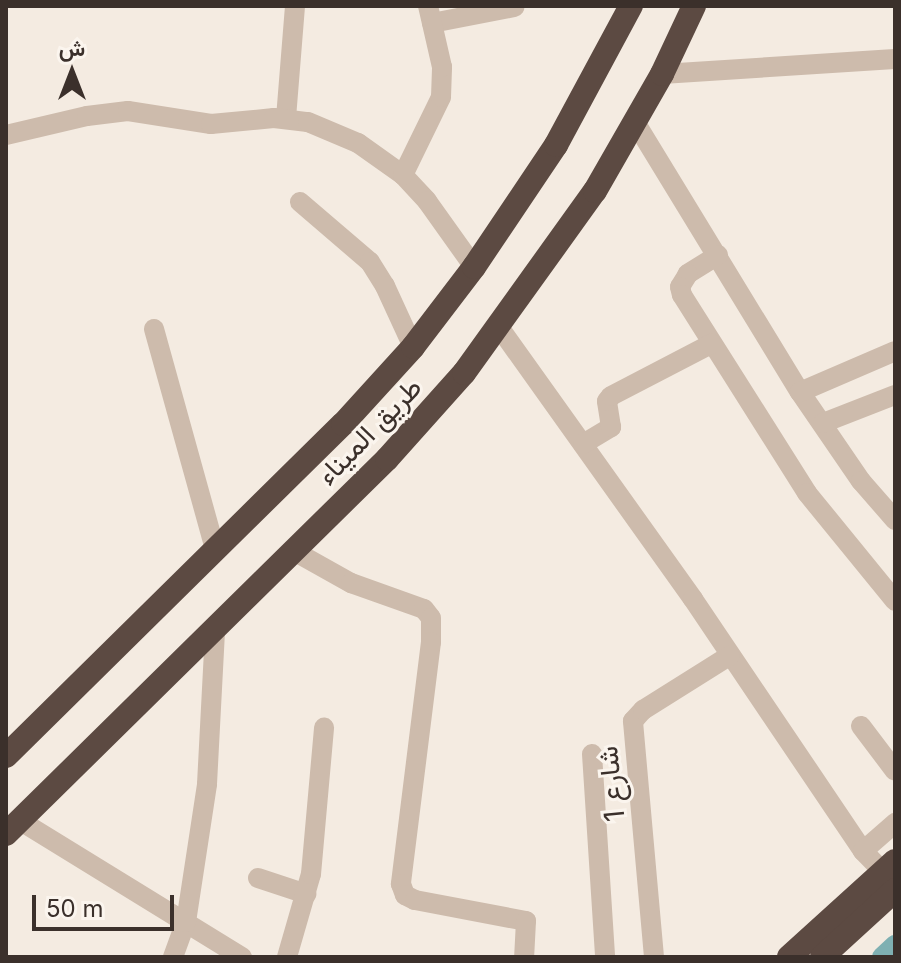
<!DOCTYPE html>
<html>
<head>
<meta charset="utf-8">
<style>
  body { margin:0 }
  #map { position:relative; width:901px; height:963px; overflow:hidden; background:#f4ebe1; font-family:Inter,Vazirmatn,sans-serif }
  div>[style] { position:absolute }
  [style*='--x'] { left:calc(var(--x)*1px); top:calc(var(--y)*1px); width:calc(var(--w)*1px); rotate:calc(var(--a)*1deg) }
  .canal>* { height:20px; margin:-10px; padding:0 10px; transform-origin:10px; border-radius:10px; background:#7fb0b2 }
  .minor>* { height:20px; margin:-10px; padding:0 10px; transform-origin:10px; border-radius:10px; background:#cdbbac }
  .highway>* { height:24px; margin:-12px; padding:0 12px; transform-origin:12px; border-radius:12px; background:#5c4a42 }
  span { translate:-50% -50%; white-space:nowrap; text-align:center; line-height:1.15; -webkit-text-stroke:6px #fbf5ee; paint-order:stroke }
  .street-label { font-size:28px; color:#3b302b }
  .frame { position:absolute; inset:0; border:8px solid #3b302b; pointer-events:none }
  .north { position:absolute; left:32px; top:32px; width:80px; height:80px; -webkit-text-stroke:6px #fbf5ee; paint-order:stroke; rotate:0deg; font-size:22px; font-weight:700; line-height:32px; text-align:center; color:#3b302b }
  .north::after { content:''; display:block; margin:auto; width:28px; height:36px; background:#3b302b; clip-path:polygon(50% 0,100% 100%,50% 72%,0 100%) }
  .scale { position:absolute; left:32px; top:895px; width:142px; height:36px; box-sizing:border-box; border:4px solid #3b302b; border-top:0; padding-left:10px; font-size:24px; line-height:28px; white-space:nowrap; color:#3b302b; -webkit-text-stroke:6px #fbf5ee; paint-order:stroke }
</style>
</head>
<body>
<div id="map">
  <div class="canal">
    <div style="--x:882;--y:957;--w:18;--a:-43"></div>
  </div>
  <div class="minor">
    <div style="--x:432;--y:23;--w:84;--a:-11"></div>
    <div style="--x:662;--y:74;--w:233;--a:-3.7"></div>
    <div style="--x:286;--y:118;--w:112;--a:-85.4"></div>
    <div style="--x:635;--y:122;--w:316;--a:58.6"></div>
    <div style="--x:800;--y:392;--w:108;--a:55.6"></div>
    <div style="--x:861;--y:481;--w:52;--a:48.9"></div>
    <div style="--x:6;--y:135;--w:83;--a:-13.2"></div>
    <div style="--x:87;--y:116;--w:41;--a:-7"></div>
    <div style="--x:128;--y:111;--w:84;--a:8.9"></div>
    <div style="--x:211;--y:124;--w:63;--a:-5.4"></div>
    <div style="--x:274;--y:118;--w:34;--a:7"></div>
    <div style="--x:308;--y:122;--w:54;--a:22.8"></div>
    <div style="--x:358;--y:143;--w:55;--a:35.4"></div>
    <div style="--x:403;--y:175;--w:35;--a:47"></div>
    <div style="--x:427;--y:201;--w:81;--a:54.5"></div>
    <div style="--x:403;--y:175;--w:87;--a:-64"></div>
    <div style="--x:441;--y:97;--w:30;--a:-88"></div>
    <div style="--x:442;--y:67;--w:63;--a:-102.9"></div>
    <div style="--x:300;--y:202;--w:92;--a:40.6"></div>
    <div style="--x:370;--y:262;--w:28;--a:58"></div>
    <div style="--x:385;--y:286;--w:67;--a:65.3"></div>
    <div style="--x:718;--y:255;--w:36;--a:148"></div>
    <div style="--x:688;--y:274;--w:15;--a:122"></div>
    <div style="--x:680;--y:287;--w:8;--a:76"></div>
    <div style="--x:682;--y:295;--w:234;--a:57.7"></div>
    <div style="--x:807;--y:493;--w:139;--a:50.8"></div>
    <div style="--x:499;--y:327;--w:334;--a:54.5"></div>
    <div style="--x:693;--y:599;--w:304;--a:56"></div>
    <div style="--x:863;--y:851;--w:29;--a:46"></div>
    <div style="--x:154;--y:329;--w:228;--a:74.5"></div>
    <div style="--x:800;--y:392;--w:103;--a:-23.3"></div>
    <div style="--x:823;--y:423;--w:77;--a:-21.3"></div>
    <div style="--x:583;--y:444;--w:33;--a:-31"></div>
    <div style="--x:611;--y:427;--w:26;--a:-99"></div>
    <div style="--x:607;--y:401;--w:6;--a:-51"></div>
    <div style="--x:611;--y:396;--w:113;--a:-27.5"></div>
    <div style="--x:292;--y:550;--w:68;--a:29.2"></div>
    <div style="--x:351;--y:583;--w:77;--a:19.6"></div>
    <div style="--x:424;--y:609;--w:11;--a:52"></div>
    <div style="--x:431;--y:618;--w:24;--a:90"></div>
    <div style="--x:431;--y:642;--w:244;--a:97.1"></div>
    <div style="--x:401;--y:884;--w:12;--a:70"></div>
    <div style="--x:405;--y:895;--w:11;--a:27"></div>
    <div style="--x:415;--y:900;--w:113;--a:10.7"></div>
    <div style="--x:526;--y:921;--w:36;--a:93"></div>
    <div style="--x:861;--y:726;--w:56;--a:52.9"></div>
    <div style="--x:592;--y:754;--w:203;--a:86.3"></div>
    <div style="--x:19;--y:820;--w:262;--a:31.6"></div>
    <div style="--x:863;--y:851;--w:43;--a:-41.2"></div>
    <div style="--x:258;--y:878;--w:51;--a:18.4"></div>
    <div style="--x:173;--y:957;--w:37;--a:-70"></div>
    <div style="--x:186;--y:922;--w:140;--a:-81.3"></div>
    <div style="--x:207;--y:784;--w:155;--a:-87"></div>
    <div style="--x:287;--y:957;--w:86;--a:-73.9"></div>
    <div style="--x:311;--y:874;--w:147;--a:-84.9"></div>
    <div style="--x:654;--y:957;--w:237;--a:-95.1"></div>
    <div style="--x:633;--y:721;--w:15;--a:-48"></div>
    <div style="--x:643;--y:710;--w:102;--a:-32.1"></div>
  </div>
  <div class="highway">
    <div style="--x:6;--y:756;--w:473;--a:-44.6"></div>
    <div style="--x:343;--y:424;--w:104;--a:-47.7"></div>
    <div style="--x:413;--y:347;--w:101;--a:-52.7"></div>
    <div style="--x:474;--y:267;--w:147;--a:-56.1"></div>
    <div style="--x:556;--y:145;--w:158;--a:-61.7"></div>
    <div style="--x:6;--y:834;--w:535;--a:-44.55"></div>
    <div style="--x:387;--y:459;--w:115;--a:-48.2"></div>
    <div style="--x:464;--y:373;--w:224;--a:-54.3"></div>
    <div style="--x:595;--y:191;--w:135;--a:-60.2"></div>
    <div style="--x:662;--y:74;--w:75;--a:-64.8"></div>
    <div style="--x:789;--y:957;--w:143;--a:-42.2"></div>
    <div style="--x:822;--y:957;--w:99;--a:-42.5"></div>
  </div>
  <div class="street-label">
    <span style="left:369px;top:431px;rotate:-46deg">طريق الميناء</span>
    <span style="left:611px;top:784px;rotate:-96deg">شارع 1</span>
  </div>
  <div class="frame"></div>
  <div class="north">ش</div>
  <div class="scale">50 m</div>
</div>
</body>
</html>
